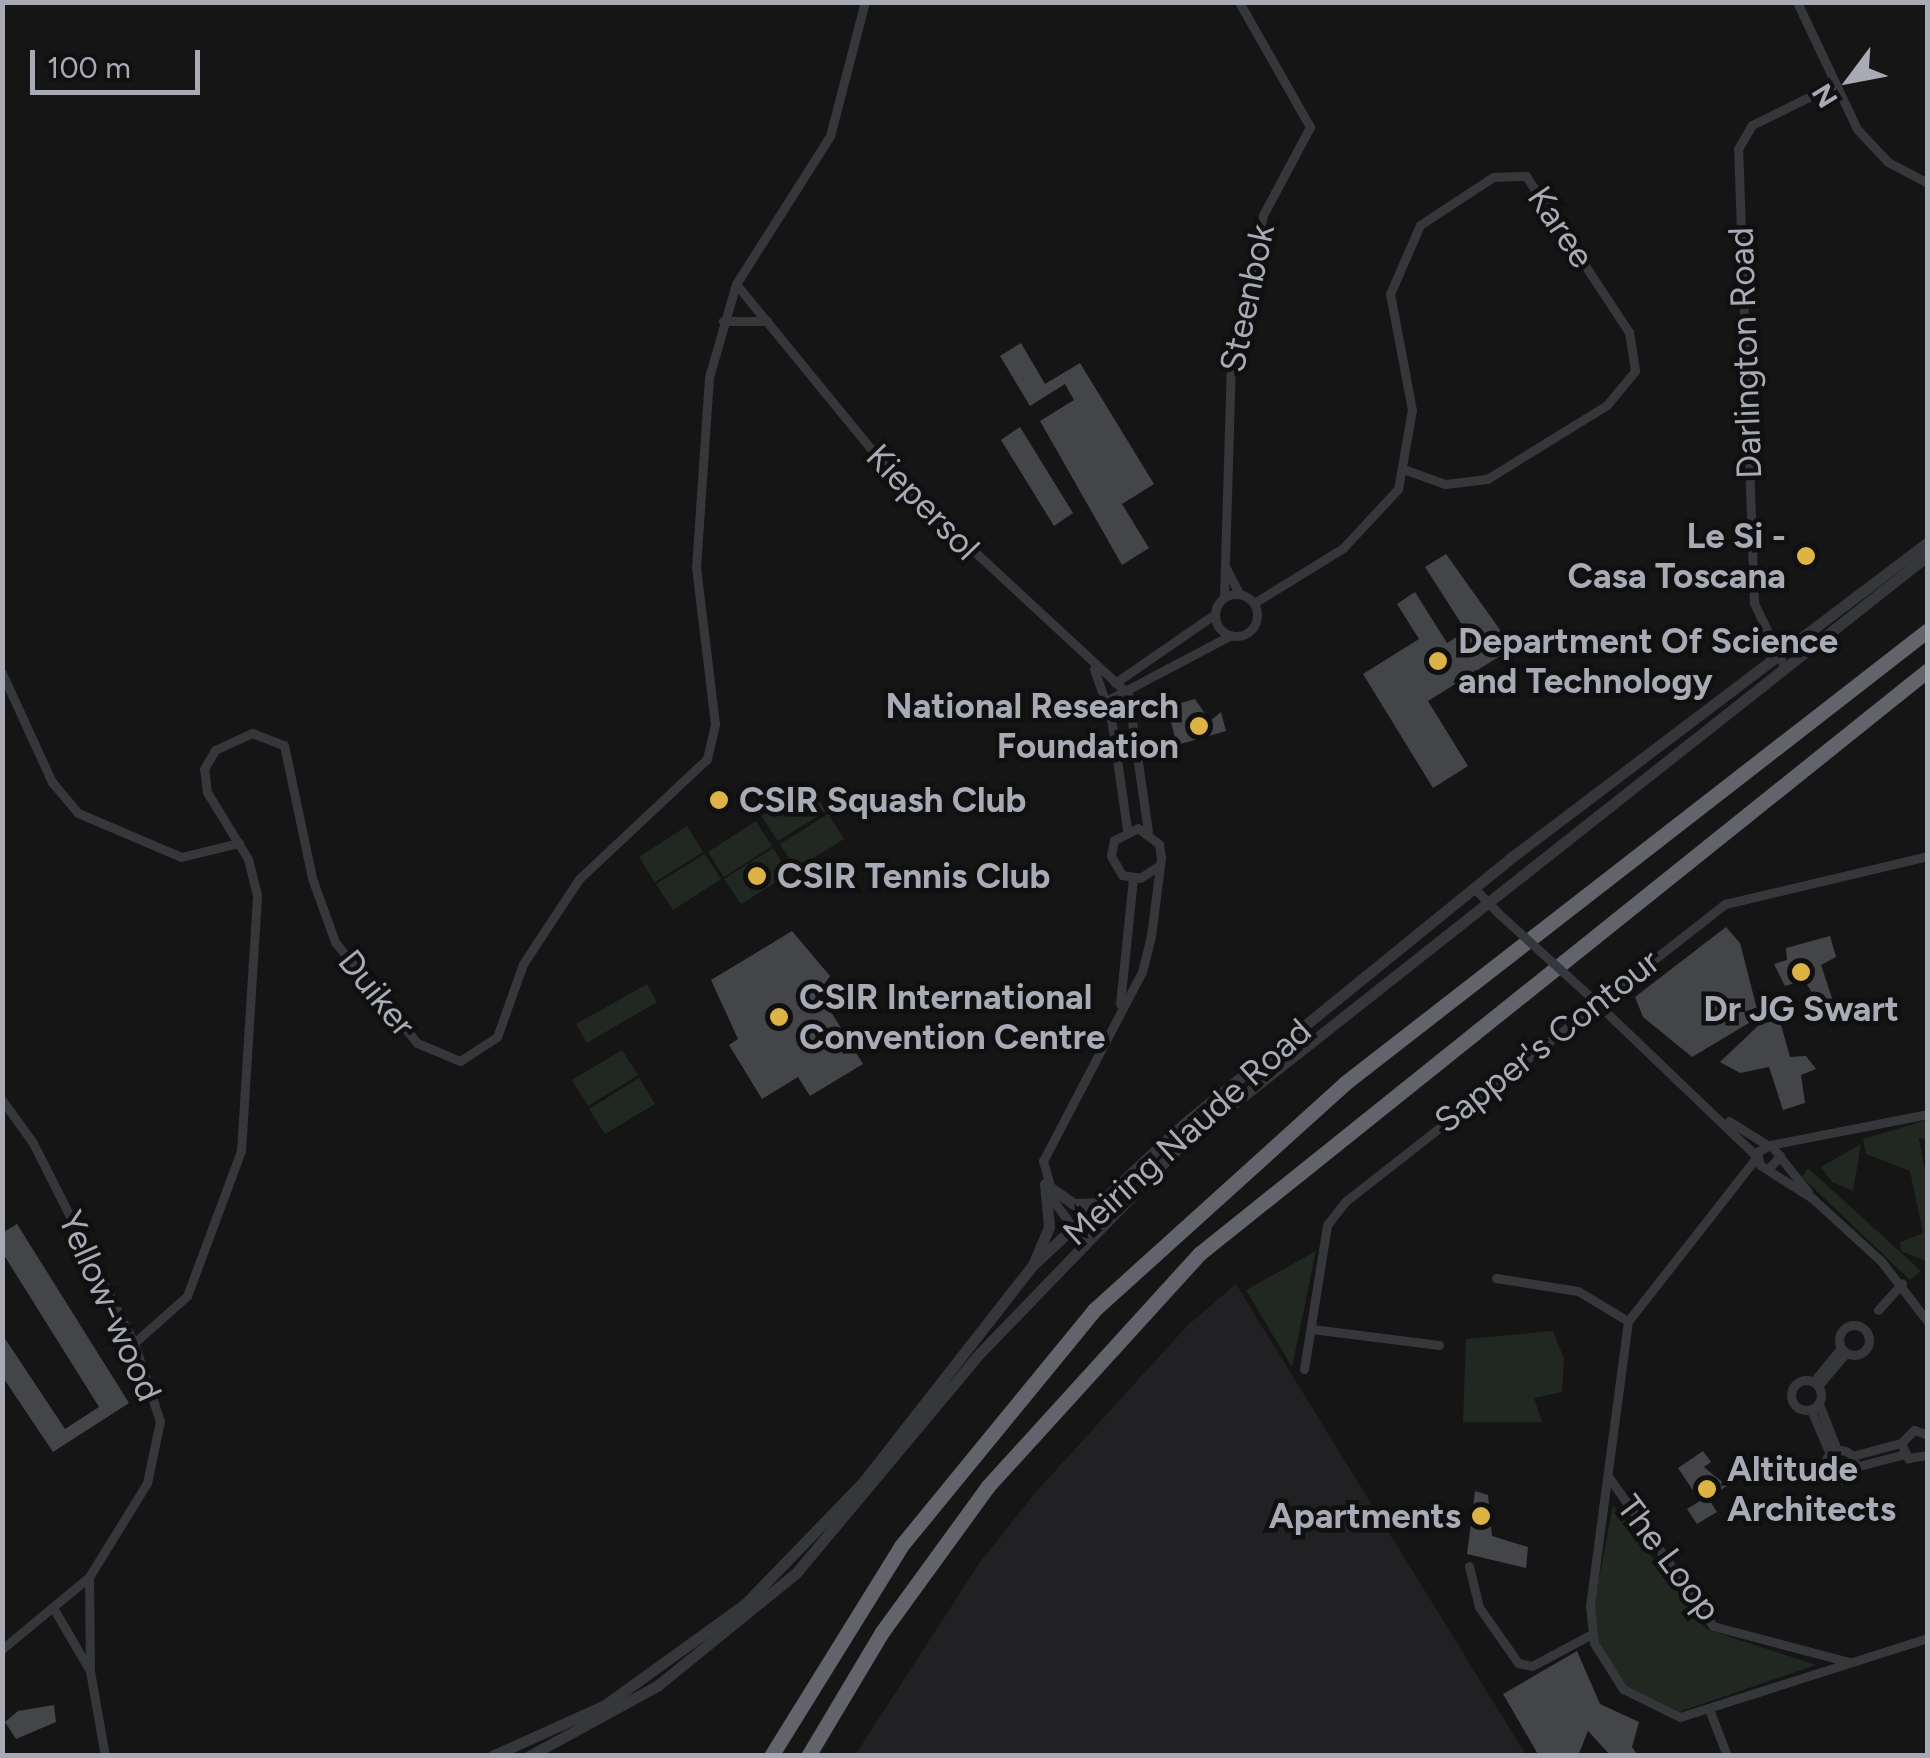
<!DOCTYPE html>
<html>
<head>
<meta charset="utf-8">
<style>
  body { margin:0 }
  #map { position:relative; width:1930px; height:1758px; overflow:hidden; background:#151516; font-family:Figtree,sans-serif }
  div>[style] { position:absolute }
  [style*='--x'] { left:calc(var(--x)*1px); top:calc(var(--y)*1px); width:calc(var(--w)*1px); rotate:calc(var(--a)*1deg) }
  .built>* { inset:0; background:#212123 }
  .green>* { inset:0; background:#212822 }
  .building>* { inset:0; background:#444549 }
  .minor>* { height:9px; margin:-4.5px; padding:0 4.5px; transform-origin:4.5px; border-radius:4.5px; background:#36373b }
  .minor>.ring { margin:-4.5px; padding:0; box-sizing:content-box; background:none; border:9px solid #36373b; border-radius:50% }
  .tertiary>* { height:11px; margin:-5.5px; padding:0 5.5px; transform-origin:5.5px; border-radius:5.5px; background:#36373b }
  .motorway>* { height:15px; margin:-7.5px; padding:0 7.5px; transform-origin:7.5px; border-radius:7.5px; background:#63646b }
  .minor-bridge>* { height:9px; margin:-4.5px; padding:0 4.5px; transform-origin:4.5px; border-radius:4.5px; background:#36373b }
  .dots>* { width:28px; height:28px; translate:-50% -50%; box-sizing:border-box; border:5px solid #101011; border-radius:50% }
  span { translate:-50% -50%; white-space:nowrap; text-align:center; line-height:1.15; -webkit-text-stroke:9px #101011; paint-order:stroke }
  .street-label { font-size:35px; color:#a8abb5 }
  .poi-label { font-size:35px; color:#a8abb5; font-weight:700 }
  .right { translate:-100% -50%; text-align:right }
  .left { translate:0 -50%; text-align:left }
  .frame { position:absolute; inset:0; border:5px solid #a8abb5; pointer-events:none }
  .north { position:absolute; left:1800px; top:30px; width:100px; height:100px; -webkit-text-stroke:8px #101011; paint-order:stroke; rotate:238deg; font-size:28px; font-weight:700; line-height:40px; text-align:center; color:#a8abb5 }
  .north::after { content:''; display:block; margin:auto; width:35px; height:45px; background:#a8abb5; clip-path:polygon(50% 0,100% 100%,50% 72%,0 100%) }
  .scale { position:absolute; left:30px; top:50px; width:170px; height:45px; box-sizing:border-box; border:5px solid #a8abb5; border-top:0; padding-left:12px; font-size:30px; line-height:35px; white-space:nowrap; color:#a8abb5; -webkit-text-stroke:8px #101011; paint-order:stroke }
</style>
</head>
<body>
<div id="map">
  <div class="built">
    <div style="clip-path:polygon(1236px 1284px,1526px 1755px,855px 1755px,980px 1562px,1035px 1493px,1187px 1326px)"></div>
  </div>
  <div class="green">
    <div style="clip-path:polygon(810px 786px,826px 811px,778px 841px,761px 816px)"></div>
    <div style="clip-path:polygon(828px 814px,844px 839px,796px 869px,780px 844px)"></div>
    <div style="clip-path:polygon(756px 821px,772px 846px,724px 877px,708px 852px)"></div>
    <div style="clip-path:polygon(687px 826px,703px 852px,655px 882px,639px 857px)"></div>
    <div style="clip-path:polygon(773px 848px,789px 874px,741px 904px,724px 879px)"></div>
    <div style="clip-path:polygon(705px 854px,721px 879px,673px 910px,656px 884px)"></div>
    <div style="clip-path:polygon(647px 984px,657px 1002px,587px 1043px,576px 1024px)"></div>
    <div style="clip-path:polygon(622px 1050px,638px 1075px,588px 1106px,572px 1080px)"></div>
    <div style="clip-path:polygon(639px 1078px,655px 1104px,605px 1134px,589px 1109px)"></div>
    <div style="clip-path:polygon(1927px 1120px,1927px 1139px,1919px 1138px,1927px 1183px,1926px 1261px,1901px 1251px,1900px 1242px,1923px 1233px,1910px 1171px,1866px 1154px,1863px 1139px)"></div>
    <div style="clip-path:polygon(1861px 1144px,1853px 1191px,1832px 1182px,1821px 1167px)"></div>
    <div style="clip-path:polygon(1808px 1168px,1921px 1271px,1910px 1280px,1802px 1177px)"></div>
    <div style="clip-path:polygon(1316px 1251px,1292px 1367px,1246px 1290px)"></div>
    <div style="clip-path:polygon(1553px 1331px,1564px 1359px,1562px 1392px,1534px 1398px,1542px 1422px,1463px 1422px,1466px 1339px)"></div>
    <div style="clip-path:polygon(1613px 1505px,1706px 1629px,1816px 1665px,1679px 1712px,1625px 1685px,1597px 1640px,1594px 1604px)"></div>
  </div>
  <div class="building">
    <div style="clip-path:polygon(1021px 343px,1045px 384px,1080px 363px,1154px 484px,1122px 504px,1149px 548px,1122px 565px,1040px 421px,1074px 400px,1065px 384px,1030px 406px,1000px 356px)"></div>
    <div style="clip-path:polygon(1020px 427px,1073px 513px,1054px 526px,1001px 440px)"></div>
    <div style="clip-path:polygon(1446px 554px,1513px 648px,1428px 701px,1468px 766px,1433px 788px,1363px 674px,1419px 639px,1397px 604px,1415px 592px,1447px 643px,1466px 631px,1425px 567px)"></div>
    <div style="clip-path:polygon(1195px 699px,1210px 721px,1221px 712px,1226px 731px,1177px 745px,1167px 707px)"></div>
    <div style="clip-path:polygon(1726px 927px,1740px 943px,1759px 1017px,1692px 1057px,1643px 1017px,1635px 997px)"></div>
    <div style="clip-path:polygon(792px 931px,830px 976px,819px 992px,863px 1064px,810px 1096px,798px 1077px,762px 1099px,729px 1045px,738px 1039px,711px 980px)"></div>
    <div style="clip-path:polygon(1830px 936px,1836px 957px,1821px 965px,1833px 1001px,1818px 1002px,1804px 980px,1785px 986px,1774px 964px,1787px 960px,1786px 948px)"></div>
    <div style="clip-path:polygon(1780px 1021px,1790px 1057px,1806px 1056px,1816px 1069px,1801px 1075px,1805px 1103px,1783px 1110px,1769px 1067px,1740px 1073px,1720px 1062px,1761px 1023px)"></div>
    <div style="clip-path:polygon(17px 1224px,129px 1403px,53px 1452px,2px 1376px,2px 1334px,65px 1429px,99px 1407px,2px 1252px,2px 1233px)"></div>
    <div style="clip-path:polygon(1703px 1451px,1711px 1462px,1704px 1467px,1727px 1486px,1708px 1498px,1717px 1512px,1697px 1524px,1687px 1509px,1700px 1501px,1678px 1468px)"></div>
    <div style="clip-path:polygon(1475px 1491px,1488px 1495px,1492px 1536px,1528px 1547px,1526px 1568px,1467px 1554px)"></div>
    <div style="clip-path:polygon(1577px 1651px,1600px 1704px,1639px 1722px,1632px 1747px,1638px 1756px,1611px 1756px,1588px 1731px,1578px 1756px,1539px 1756px,1503px 1694px)"></div>
    <div style="clip-path:polygon(54px 1705px,56px 1722px,16px 1739px,5px 1722px,18px 1711px)"></div>
  </div>
  <div class="minor">
    <div style="--x:1797;--y:2;--w:140;--a:64.7"></div>
    <div style="--x:1857;--y:129;--w:45;--a:46.8"></div>
    <div style="--x:1888;--y:162;--w:45;--a:27.7"></div>
    <div style="--x:736;--y:284;--w:251;--a:50.7"></div>
    <div style="--x:895;--y:478;--w:318;--a:42.8"></div>
    <div style="--x:1128;--y:694;--w:138;--a:81.7"></div>
    <div style="--x:723;--y:321;--w:44;--a:0"></div>
    <div style="--x:1225;--y:566;--w:31;--a:63"></div>
    <div class="ring" style="left:1215px;top:594px;width:33px;height:33px"></div>
    <div style="--x:1224;--y:597;--w:235;--a:-88.3"></div>
    <div style="--x:1231;--y:362;--w:150;--a:-77.7"></div>
    <div style="--x:1263;--y:215;--w:100;--a:-61.9"></div>
    <div style="--x:1310;--y:127;--w:144;--a:-119.6"></div>
    <div style="--x:1254;--y:603;--w:105;--a:-31.7"></div>
    <div style="--x:1343;--y:548;--w:81;--a:-47"></div>
    <div style="--x:1398;--y:489;--w:80;--a:-80"></div>
    <div style="--x:1412;--y:410;--w:118;--a:-100.7"></div>
    <div style="--x:1390;--y:294;--w:75;--a:-66.5"></div>
    <div style="--x:1420;--y:225;--w:87;--a:-33.3"></div>
    <div style="--x:1493;--y:177;--w:33;--a:-2"></div>
    <div style="--x:1526;--y:176;--w:187;--a:56.6"></div>
    <div style="--x:1629;--y:332;--w:39;--a:81"></div>
    <div style="--x:1635;--y:371;--w:44;--a:129.5"></div>
    <div style="--x:1607;--y:405;--w:141;--a:148.3"></div>
    <div style="--x:1487;--y:479;--w:42;--a:173.2"></div>
    <div style="--x:1445;--y:484;--w:45;--a:-160.3"></div>
    <div style="--x:1785;--y:668;--w:72;--a:-115.5"></div>
    <div style="--x:1754;--y:603;--w:454;--a:-92"></div>
    <div style="--x:1738;--y:149;--w:28;--a:-60"></div>
    <div style="--x:1752;--y:125;--w:90;--a:-26.3"></div>
    <div style="--x:1094;--y:669;--w:52;--a:70.9"></div>
    <div style="--x:1111;--y:718;--w:112;--a:81.8"></div>
    <div style="--x:2;--y:673;--w:120;--a:65.4"></div>
    <div style="--x:52;--y:782;--w:40;--a:50"></div>
    <div style="--x:78;--y:813;--w:112;--a:23.1"></div>
    <div style="--x:181;--y:857;--w:60;--a:-13.6"></div>
    <div style="--x:1115;--y:683;--w:121;--a:-34.6"></div>
    <div style="--x:1106;--y:701;--w:141;--a:-27.8"></div>
    <div style="--x:1474;--y:888;--w:35;--a:46"></div>
    <div style="--x:1583;--y:990;--w:240;--a:43.8"></div>
    <div style="--x:1120;--y:1004;--w:127;--a:-84.1"></div>
    <div style="--x:2;--y:1100;--w:53;--a:54.2"></div>
    <div style="--x:33;--y:1143;--w:224;--a:63.2"></div>
    <div style="--x:134;--y:1343;--w:82;--a:71.6"></div>
    <div style="--x:160;--y:1421;--w:63;--a:101.8"></div>
    <div style="--x:147;--y:1483;--w:110;--a:121.7"></div>
    <div style="--x:89;--y:1577;--w:113;--a:140.4"></div>
    <div style="--x:1729;--y:1121;--w:45;--a:32.3"></div>
    <div style="--x:1770;--y:1145;--w:161;--a:-11.1"></div>
    <div style="--x:1780;--y:1157;--w:45;--a:51.3"></div>
    <div style="--x:1756;--y:1158;--w:207;--a:128.1"></div>
    <div style="--x:1628;--y:1321;--w:287;--a:97.6"></div>
    <div style="--x:1590;--y:1605;--w:38;--a:84"></div>
    <div style="--x:1594;--y:1643;--w:54;--a:57.8"></div>
    <div style="--x:1623;--y:1689;--w:64;--a:26.2"></div>
    <div style="--x:1680;--y:1717;--w:260;--a:-17.7"></div>
    <div style="--x:1768;--y:1169;--w:18;--a:-47"></div>
    <div style="--x:1780;--y:1156;--w:15;--a:-132"></div>
    <div style="--x:1770;--y:1145;--w:15;--a:152"></div>
    <div style="--x:1757;--y:1152;--w:13;--a:77"></div>
    <div style="--x:1760;--y:1165;--w:62;--a:32.4"></div>
    <div style="--x:1812;--y:1198;--w:93;--a:42.4"></div>
    <div style="--x:1881;--y:1261;--w:77;--a:52.4"></div>
    <div style="--x:1083;--y:1241;--w:47;--a:-126.4"></div>
    <div style="--x:1055;--y:1203;--w:44;--a:-105.9"></div>
    <div style="--x:1043;--y:1161;--w:213;--a:-62.4"></div>
    <div style="--x:1142;--y:972;--w:37;--a:-76"></div>
    <div style="--x:1151;--y:936;--w:79;--a:-82.7"></div>
    <div style="--x:1161;--y:858;--w:14;--a:-98"></div>
    <div style="--x:1159;--y:844;--w:26;--a:-143"></div>
    <div style="--x:1138;--y:828;--w:27;--a:153"></div>
    <div style="--x:1114;--y:840;--w:16;--a:101"></div>
    <div style="--x:1111;--y:856;--w:22;--a:60"></div>
    <div style="--x:1122;--y:875;--w:18;--a:9"></div>
    <div style="--x:1140;--y:878;--w:20;--a:-33"></div>
    <div style="--x:1496;--y:1278;--w:83;--a:9"></div>
    <div style="--x:1578;--y:1291;--w:58;--a:31"></div>
    <div style="--x:1878;--y:1310;--w:36;--a:-48"></div>
    <div class="ring" style="left:1839px;top:1325px;width:21px;height:21px"></div>
    <div style="--x:1312;--y:1329;--w:128;--a:7.2"></div>
    <div style="--x:134;--y:1343;--w:71;--a:-41.6"></div>
    <div style="--x:187;--y:1296;--w:155;--a:-69.6"></div>
    <div style="--x:241;--y:1151;--w:256;--a:-86.4"></div>
    <div style="--x:257;--y:895;--w:37;--a:-104"></div>
    <div style="--x:248;--y:859;--w:79;--a:-121.5"></div>
    <div style="--x:207;--y:792;--w:23;--a:-97"></div>
    <div style="--x:204;--y:769;--w:22;--a:-60"></div>
    <div style="--x:215;--y:750;--w:41;--a:-24.7"></div>
    <div style="--x:252;--y:733;--w:34;--a:21"></div>
    <div style="--x:284;--y:745;--w:136;--a:78.1"></div>
    <div style="--x:312;--y:878;--w:68;--a:70.2"></div>
    <div style="--x:335;--y:942;--w:130;--a:50.9"></div>
    <div style="--x:417;--y:1043;--w:47;--a:22.7"></div>
    <div style="--x:460;--y:1061;--w:44;--a:-33"></div>
    <div style="--x:497;--y:1037;--w:77;--a:-70.4"></div>
    <div style="--x:523;--y:964;--w:102;--a:-56.6"></div>
    <div style="--x:579;--y:879;--w:175;--a:-43.2"></div>
    <div style="--x:707;--y:759;--w:36;--a:-77"></div>
    <div style="--x:715;--y:724;--w:157;--a:-96.9"></div>
    <div style="--x:696;--y:568;--w:191;--a:-86.1"></div>
    <div style="--x:709;--y:377;--w:97;--a:-73.8"></div>
    <div style="--x:736;--y:284;--w:175;--a:-57.6"></div>
    <div style="--x:830;--y:136;--w:138;--a:-75.4"></div>
    <div style="--x:1304;--y:1369;--w:146;--a:-80.9"></div>
    <div style="--x:1327;--y:1225;--w:31;--a:-52"></div>
    <div style="--x:1346;--y:1201;--w:482;--a:-38.1"></div>
    <div style="--x:1725;--y:904;--w:209;--a:-13.3"></div>
    <div class="ring" style="left:1791px;top:1380px;width:21px;height:21px"></div>
    <div style="--x:1813;--y:1382;--w:44;--a:-50.5"></div>
    <div style="--x:1818;--y:1386;--w:43;--a:-49.7"></div>
    <div style="--x:1819;--y:1404;--w:49;--a:68.6"></div>
    <div style="--x:1811;--y:1410;--w:48;--a:66.6"></div>
    <div style="--x:1928;--y:1435;--w:15;--a:-160"></div>
    <div style="--x:1914;--y:1430;--w:18;--a:135"></div>
    <div style="--x:1901;--y:1443;--w:17;--a:65"></div>
    <div style="--x:1908;--y:1458;--w:20;--a:-9"></div>
    <div class="ring" style="left:1825px;top:1450px;width:21px;height:21px"></div>
    <div style="--x:1852;--y:1456;--w:51;--a:-14.9"></div>
    <div style="--x:1855;--y:1467;--w:52;--a:-14.6"></div>
    <div style="--x:1608;--y:1476;--w:183;--a:55"></div>
    <div style="--x:1713;--y:1626;--w:141;--a:14.8"></div>
    <div style="--x:1469;--y:1566;--w:42;--a:76.3"></div>
    <div style="--x:1479;--y:1607;--w:68;--a:55.1"></div>
    <div style="--x:1518;--y:1663;--w:14;--a:12"></div>
    <div style="--x:1532;--y:1666;--w:68;--a:-28.1"></div>
    <div style="--x:89;--y:1577;--w:94;--a:89.4"></div>
    <div style="--x:90;--y:1671;--w:86;--a:80"></div>
    <div style="--x:55;--y:1611;--w:69;--a:59.7"></div>
    <div style="--x:1709;--y:1709;--w:50;--a:69"></div>
  </div>
  <div class="tertiary">
    <div style="--x:1045;--y:1184;--w:35;--a:35"></div>
    <div style="--x:1074;--y:1204;--w:25;--a:-2"></div>
    <div style="--x:1033;--y:1265;--w:41;--a:-67.2"></div>
    <div style="--x:1049;--y:1227;--w:43;--a:-95.3"></div>
    <div style="--x:492;--y:1756;--w:124;--a:-24.3"></div>
    <div style="--x:605;--y:1705;--w:173;--a:-35.8"></div>
    <div style="--x:745;--y:1604;--w:171;--a:-45.9"></div>
    <div style="--x:864;--y:1481;--w:274;--a:-52"></div>
    <div style="--x:1033;--y:1265;--w:209;--a:-43.1"></div>
    <div style="--x:1186;--y:1122;--w:420;--a:-39.1"></div>
    <div style="--x:1512;--y:857;--w:522;--a:-37.13"></div>
    <div style="--x:529;--y:1756;--w:146;--a:-28.7"></div>
    <div style="--x:657;--y:1686;--w:179;--a:-39.1"></div>
    <div style="--x:796;--y:1573;--w:287;--a:-50.1"></div>
    <div style="--x:980;--y:1353;--w:288;--a:-46"></div>
    <div style="--x:1180;--y:1146;--w:953;--a:-38.31"></div>
  </div>
  <div class="motorway">
    <div style="--x:771;--y:1756;--w:247;--a:-58.2"></div>
    <div style="--x:901;--y:1546;--w:305;--a:-50.7"></div>
    <div style="--x:1094;--y:1310;--w:338;--a:-42.1"></div>
    <div style="--x:1345;--y:1083;--w:738;--a:-37.85"></div>
    <div style="--x:808;--y:1756;--w:144;--a:-59.2"></div>
    <div style="--x:882;--y:1632;--w:180;--a:-54"></div>
    <div style="--x:988;--y:1486;--w:314;--a:-47.7"></div>
    <div style="--x:1199;--y:1254;--w:934;--a:-38.7"></div>
  </div>
  <div class="minor-bridge">
    <div style="--x:1498;--y:913;--w:115;--a:42.2"></div>
  </div>
  <div class="dots">
    <div style="left:1806px;top:556px;background:#ddb346"></div>
    <div style="left:1438px;top:661px;background:#ddb346"></div>
    <div style="left:1199px;top:726px;background:#ddb346"></div>
    <div style="left:719px;top:800px;background:#ddb346"></div>
    <div style="left:757px;top:876px;background:#ddb346"></div>
    <div style="left:1801px;top:972px;background:#ddb346"></div>
    <div style="left:779px;top:1017px;background:#ddb346"></div>
    <div style="left:1707px;top:1489px;background:#ddb346"></div>
    <div style="left:1481px;top:1516px;background:#ddb346"></div>
  </div>
  <div class="street-label">
    <span style="left:1561px;top:227px;rotate:56deg">Karee</span>
    <span style="left:1247px;top:298px;rotate:-78deg">Steenbok</span>
    <span style="left:1745px;top:353px;rotate:-92deg">Darlington Road</span>
    <span style="left:923px;top:502px;rotate:46deg">Kiepersol</span>
    <span style="left:377px;top:993px;rotate:51deg">Duiker</span>
    <span style="left:1547px;top:1041px;rotate:-38deg">Sapper's Contour</span>
    <span style="left:1187px;top:1132px;rotate:-42deg">Meiring Naude Road</span>
    <span style="left:110px;top:1306px;rotate:66deg">Yellow-wood</span>
    <span style="left:1669px;top:1558px;rotate:53deg">The Loop</span>
  </div>
  <div class="poi-label">
    <span class="right" style="left:1786px;top:556px">Le Si -<br>Casa Toscana</span>
    <span class="left" style="left:1458px;top:661px">Department Of Science<br>and Technology</span>
    <span class="right" style="left:1179px;top:726px">National Research<br>Foundation</span>
    <span class="left" style="left:739px;top:800px">CSIR Squash Club</span>
    <span class="left" style="left:777px;top:876px">CSIR Tennis Club</span>
    <span class="left" style="left:799px;top:1017px">CSIR International<br>Convention Centre</span>
    <span style="left:1801px;top:1009px">Dr JG Swart</span>
    <span class="left" style="left:1727px;top:1489px">Altitude<br>Architects</span>
    <span class="right" style="left:1461px;top:1516px">Apartments</span>
  </div>
  <div class="frame"></div>
  <div class="north">N</div>
  <div class="scale">100 m</div>
</div>
</body>
</html>
